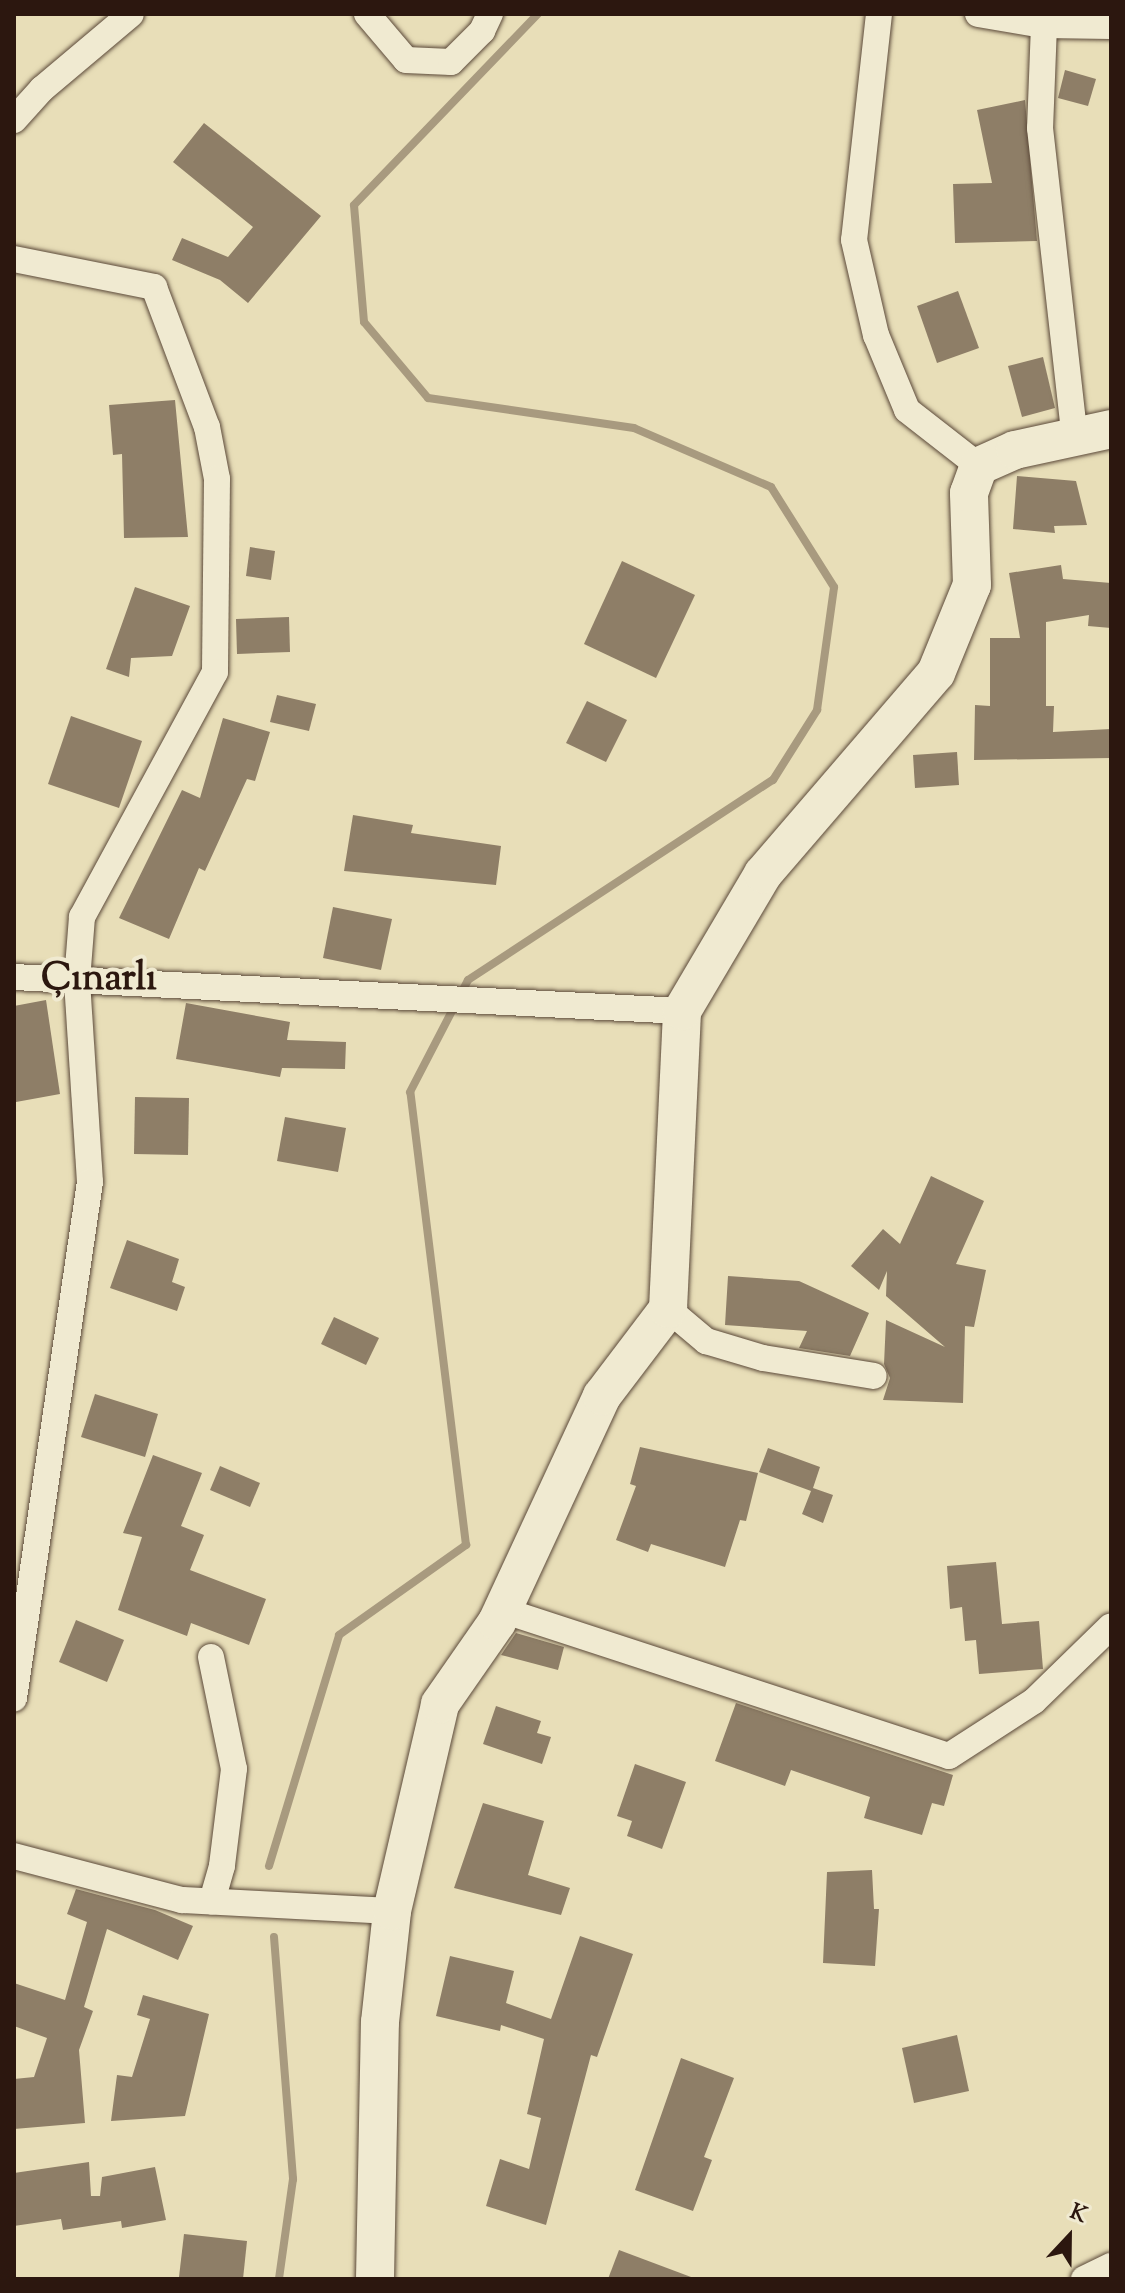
<!DOCTYPE html>
<html>
<head>
<meta charset="utf-8">
<style>
  body { margin:0 }
  #map { position:relative; width:1125px; height:2293px; overflow:hidden; background:#e8deb8; font-family:"Sorts Mill Goudy",serif }
  div>[style] { position:absolute }
  [style*='--x'] { left:calc(var(--x)*1px); top:calc(var(--y)*1px); width:calc(var(--w)*1px); rotate:calc(var(--a)*1deg) }
  .stream>* { height:8px; margin:-4px; padding:0 4px; transform-origin:4px; border-radius:4px; background:#a89a7f }
  .building>* { inset:0; background:#8e7e67 }
  .roads { filter:drop-shadow(0 0 2px #5b4939) drop-shadow(0 0 2px #5b4939) }
  .street>* { height:26px; margin:-13px; padding:0 13px; transform-origin:13px; border-radius:13px; background:#f0ead1 }
  .secondary>* { height:38px; margin:-19px; padding:0 19px; transform-origin:19px; border-radius:19px; background:#f0ead1 }
  span { translate:-50% -50%; white-space:nowrap; text-align:center; line-height:1.15; -webkit-text-stroke:8px #f0ead1; paint-order:stroke }
  .quarter-label { font-size:38px; color:#2c170f; font-weight:700 }
  .frame { position:absolute; inset:0; border:16px solid #2c170f; pointer-events:none }
  .north { position:absolute; left:1029px; top:2197px; width:80px; height:80px; -webkit-text-stroke:6px #f0ead1; paint-order:stroke; rotate:22deg; font-size:22px; font-weight:700; line-height:32px; text-align:center; color:#2c170f }
  .north::after { content:''; display:block; margin:auto; width:28px; height:36px; background:#2c170f; clip-path:polygon(50% 0,100% 100%,50% 72%,0 100%) }
</style>
</head>
<body>
<div id="map">
  <div class="stream">
    <div style="--x:269;--y:1866;--w:241;--a:-73.1"></div>
    <div style="--x:339;--y:1635;--w:156;--a:-35.3"></div>
    <div style="--x:466;--y:1545;--w:456;--a:-97"></div>
    <div style="--x:410;--y:1092;--w:126;--a:-62.6"></div>
    <div style="--x:468;--y:980;--w:365;--a:-33.3"></div>
    <div style="--x:773;--y:780;--w:83;--a:-57.8"></div>
    <div style="--x:817;--y:710;--w:124;--a:-82.1"></div>
    <div style="--x:834;--y:587;--w:118;--a:-122.2"></div>
    <div style="--x:771;--y:487;--w:149;--a:-156.7"></div>
    <div style="--x:634;--y:428;--w:208;--a:-171.7"></div>
    <div style="--x:428;--y:398;--w:99;--a:-130.1"></div>
    <div style="--x:364;--y:322;--w:117;--a:-94.9"></div>
    <div style="--x:354;--y:205;--w:265;--a:-46.1"></div>
    <div style="--x:274;--y:1937;--w:243;--a:85.5"></div>
    <div style="--x:293;--y:2179;--w:101;--a:98"></div>
  </div>
  <div class="building">
    <div style="clip-path:polygon(1065px 70px,1096px 79px,1088px 106px,1058px 98px)"></div>
    <div style="clip-path:polygon(1025px 100px,1037px 241px,955px 243px,953px 184px,992px 183px,977px 110px)"></div>
    <div style="clip-path:polygon(204px 123px,321px 216px,248px 303px,220px 280px,172px 260px,182px 238px,228px 257px,253px 227px,173px 162px)"></div>
    <div style="clip-path:polygon(958px 291px,979px 348px,937px 363px,917px 306px)"></div>
    <div style="clip-path:polygon(1043px 357px,1055px 408px,1022px 417px,1008px 366px)"></div>
    <div style="clip-path:polygon(175px 400px,188px 537px,124px 538px,122px 454px,113px 455px,109px 405px)"></div>
    <div style="clip-path:polygon(1017px 476px,1076px 481px,1087px 525px,1054px 526px,1055px 533px,1013px 529px)"></div>
    <div style="clip-path:polygon(250px 547px,275px 551px,271px 580px,246px 576px)"></div>
    <div style="clip-path:polygon(622px 561px,695px 595px,656px 678px,584px 644px)"></div>
    <div style="clip-path:polygon(1061px 565px,1063px 579px,1111px 583px,1111px 628px,1088px 626px,1089px 615px,1046px 622px,1046px 706px,1054px 706px,1053px 732px,1111px 729px,1111px 758px,974px 760px,975px 705px,990px 706px,990px 638px,1020px 638px,1009px 573px)"></div>
    <div style="clip-path:polygon(135px 587px,190px 606px,172px 656px,131px 658px,129px 677px,106px 669px)"></div>
    <div style="clip-path:polygon(289px 617px,290px 652px,237px 654px,236px 619px)"></div>
    <div style="clip-path:polygon(277px 695px,316px 704px,309px 731px,270px 722px)"></div>
    <div style="clip-path:polygon(587px 701px,627px 720px,606px 762px,566px 743px)"></div>
    <div style="clip-path:polygon(71px 716px,142px 741px,119px 808px,48px 784px)"></div>
    <div style="clip-path:polygon(223px 718px,270px 732px,255px 781px,247px 779px,205px 871px,199px 868px,169px 939px,119px 918px,182px 790px,200px 798px)"></div>
    <div style="clip-path:polygon(957px 752px,959px 785px,915px 788px,913px 755px)"></div>
    <div style="clip-path:polygon(353px 815px,413px 825px,411px 833px,501px 846px,496px 885px,344px 871px)"></div>
    <div style="clip-path:polygon(333px 907px,392px 919px,381px 970px,323px 958px)"></div>
    <div style="clip-path:polygon(46px 1000px,60px 1094px,16px 1102px,14px 1006px)"></div>
    <div style="clip-path:polygon(186px 1003px,290px 1022px,287px 1040px,346px 1042px,345px 1069px,282px 1068px,280px 1077px,176px 1059px)"></div>
    <div style="clip-path:polygon(135px 1097px,189px 1098px,188px 1155px,134px 1154px)"></div>
    <div style="clip-path:polygon(285px 1117px,346px 1128px,338px 1172px,277px 1161px)"></div>
    <div style="clip-path:polygon(931px 1176px,984px 1201px,956px 1264px,986px 1270px,974px 1327px,965px 1326px,963px 1403px,883px 1400px,890px 1378px,884px 1364px,886px 1320px,945px 1347px,886px 1296px,887px 1271px,879px 1290px,851px 1266px,883px 1229px,900px 1244px)"></div>
    <div style="clip-path:polygon(127px 1240px,179px 1259px,172px 1282px,185px 1287px,177px 1311px,110px 1288px)"></div>
    <div style="clip-path:polygon(728px 1276px,799px 1281px,869px 1313px,850px 1356px,799px 1348px,807px 1331px,725px 1325px)"></div>
    <div style="clip-path:polygon(334px 1317px,379px 1338px,366px 1365px,321px 1344px)"></div>
    <div style="clip-path:polygon(95px 1394px,158px 1414px,145px 1457px,81px 1437px)"></div>
    <div style="clip-path:polygon(640px 1447px,758px 1473px,746px 1521px,740px 1520px,725px 1567px,651px 1544px,648px 1552px,616px 1540px,636px 1486px,630px 1484px)"></div>
    <div style="clip-path:polygon(768px 1448px,820px 1467px,813px 1488px,833px 1495px,823px 1523px,802px 1514px,811px 1491px,759px 1472px)"></div>
    <div style="clip-path:polygon(153px 1455px,202px 1473px,181px 1526px,204px 1535px,190px 1570px,266px 1599px,249px 1645px,191px 1623px,187px 1636px,118px 1610px,142px 1537px,123px 1533px)"></div>
    <div style="clip-path:polygon(220px 1466px,260px 1483px,250px 1507px,210px 1490px)"></div>
    <div style="clip-path:polygon(996px 1562px,1002px 1624px,1039px 1621px,1043px 1669px,979px 1674px,976px 1640px,965px 1641px,962px 1607px,950px 1609px,947px 1566px)"></div>
    <div style="clip-path:polygon(76px 1620px,124px 1640px,107px 1682px,59px 1662px)"></div>
    <div style="clip-path:polygon(516px 1633px,564px 1647px,558px 1670px,501px 1655px)"></div>
    <div style="clip-path:polygon(736px 1703px,953px 1775px,944px 1806px,932px 1803px,922px 1835px,864px 1818px,870px 1797px,791px 1770px,785px 1786px,715px 1761px)"></div>
    <div style="clip-path:polygon(496px 1706px,541px 1721px,537px 1733px,551px 1737px,542px 1764px,483px 1744px)"></div>
    <div style="clip-path:polygon(635px 1764px,686px 1782px,662px 1849px,627px 1836px,632px 1821px,617px 1816px)"></div>
    <div style="clip-path:polygon(483px 1803px,544px 1821px,528px 1875px,570px 1888px,561px 1915px,454px 1888px)"></div>
    <div style="clip-path:polygon(872px 1870px,874px 1909px,879px 1909px,875px 1966px,823px 1963px,827px 1872px)"></div>
    <div style="clip-path:polygon(76px 1889px,155px 1910px,193px 1926px,178px 1960px,107px 1929px,84px 2007px,93px 2011px,79px 2050px,85px 2123px,14px 2129px,14px 2079px,34px 2077px,47px 2038px,14px 2026px,14px 1983px,65px 2000px,87px 1922px,67px 1914px)"></div>
    <div style="clip-path:polygon(580px 1936px,633px 1954px,597px 2057px,591px 2055px,546px 2225px,486px 2206px,500px 2159px,529px 2169px,541px 2118px,527px 2114px,544px 2039px,501px 2025px,500px 2031px,436px 2016px,450px 1956px,514px 1971px,506px 2003px,551px 2019px)"></div>
    <div style="clip-path:polygon(143px 1995px,209px 2014px,185px 2116px,111px 2121px,117px 2075px,132px 2077px,150px 2019px,137px 2015px)"></div>
    <div style="clip-path:polygon(957px 2035px,969px 2091px,914px 2103px,902px 2048px)"></div>
    <div style="clip-path:polygon(681px 2058px,734px 2078px,704px 2157px,712px 2160px,693px 2211px,635px 2190px)"></div>
    <div style="clip-path:polygon(89px 2162px,91px 2196px,100px 2196px,102px 2177px,155px 2167px,166px 2220px,122px 2228px,121px 2221px,63px 2230px,61px 2219px,14px 2226px,14px 2173px)"></div>
    <div style="clip-path:polygon(184px 2234px,247px 2241px,243px 2279px,179px 2277px)"></div>
    <div style="clip-path:polygon(619px 2250px,691px 2277px,691px 2279px,608px 2279px)"></div>
  </div>
  <div class="roads">
    <div class="street">
      <div style="--x:367;--y:14;--w:60;--a:49.7"></div>
      <div style="--x:406;--y:60;--w:45;--a:2.5"></div>
      <div style="--x:451;--y:62;--w:44;--a:-45"></div>
      <div style="--x:482;--y:31;--w:19;--a:-65"></div>
      <div style="--x:879;--y:14;--w:227;--a:96.3"></div>
      <div style="--x:854;--y:240;--w:98;--a:77"></div>
      <div style="--x:876;--y:335;--w:81;--a:67.5"></div>
      <div style="--x:907;--y:410;--w:91;--a:37.9"></div>
      <div style="--x:978;--y:14;--w:67;--a:9.5"></div>
      <div style="--x:1044;--y:25;--w:67;--a:0.9"></div>
      <div style="--x:1044;--y:25;--w:103;--a:92.2"></div>
      <div style="--x:1040;--y:128;--w:314;--a:83.6"></div>
      <div style="--x:14;--y:120;--w:42;--a:-47.9"></div>
      <div style="--x:42;--y:89;--w:116;--a:-40.1"></div>
      <div style="--x:14;--y:259;--w:143;--a:11.3"></div>
      <div style="--x:154;--y:287;--w:150;--a:69.3"></div>
      <div style="--x:207;--y:427;--w:53;--a:79.1"></div>
      <div style="--x:217;--y:479;--w:193;--a:90.6"></div>
      <div style="--x:215;--y:672;--w:279;--a:118.5"></div>
      <div style="--x:82;--y:917;--w:64;--a:94.5"></div>
      <div style="--x:77;--y:981;--w:201;--a:86.3"></div>
      <div style="--x:90;--y:1182;--w:522;--a:98.38"></div>
      <div style="--x:14;--y:977;--w:669;--a:2.91"></div>
      <div style="--x:668;--y:1309;--w:50;--a:40.1"></div>
      <div style="--x:706;--y:1341;--w:59;--a:16.6"></div>
      <div style="--x:763;--y:1358;--w:112;--a:9.2"></div>
      <div style="--x:502;--y:1610;--w:470;--a:18.1"></div>
      <div style="--x:949;--y:1756;--w:101;--a:-32.9"></div>
      <div style="--x:1034;--y:1701;--w:107;--a:-44.2"></div>
      <div style="--x:211;--y:1657;--w:114;--a:78.4"></div>
      <div style="--x:234;--y:1769;--w:98;--a:97.1"></div>
      <div style="--x:222;--y:1866;--w:37;--a:106"></div>
      <div style="--x:14;--y:1856;--w:174;--a:14.7"></div>
      <div style="--x:182;--y:1900;--w:210;--a:3"></div>
      <div style="--x:1084;--y:2279;--w:30;--a:-26"></div>
    </div>
    <div class="secondary">
      <div style="--x:375;--y:2279;--w:257;--a:-88.9"></div>
      <div style="--x:380;--y:2022;--w:112;--a:-83.8"></div>
      <div style="--x:392;--y:1911;--w:212;--a:-76.9"></div>
      <div style="--x:440;--y:1704;--w:100;--a:-55.2"></div>
      <div style="--x:497;--y:1622;--w:249;--a:-65.1"></div>
      <div style="--x:602;--y:1396;--w:109;--a:-52.8"></div>
      <div style="--x:668;--y:1309;--w:298;--a:-87.3"></div>
      <div style="--x:682;--y:1011;--w:159;--a:-59.4"></div>
      <div style="--x:763;--y:874;--w:265;--a:-49.3"></div>
      <div style="--x:936;--y:673;--w:95;--a:-67.8"></div>
      <div style="--x:972;--y:585;--w:92;--a:-91.9"></div>
      <div style="--x:969;--y:493;--w:29;--a:-70"></div>
      <div style="--x:979;--y:466;--w:39;--a:-24"></div>
      <div style="--x:1015;--y:450;--w:98;--a:-12.3"></div>
    </div>
  </div>
  <div class="quarter-label">
    <span style="left:99px;top:981px">Çınarlı</span>
  </div>
  <div class="frame"></div>
  <div class="north">K</div>
</div>
</body>
</html>
